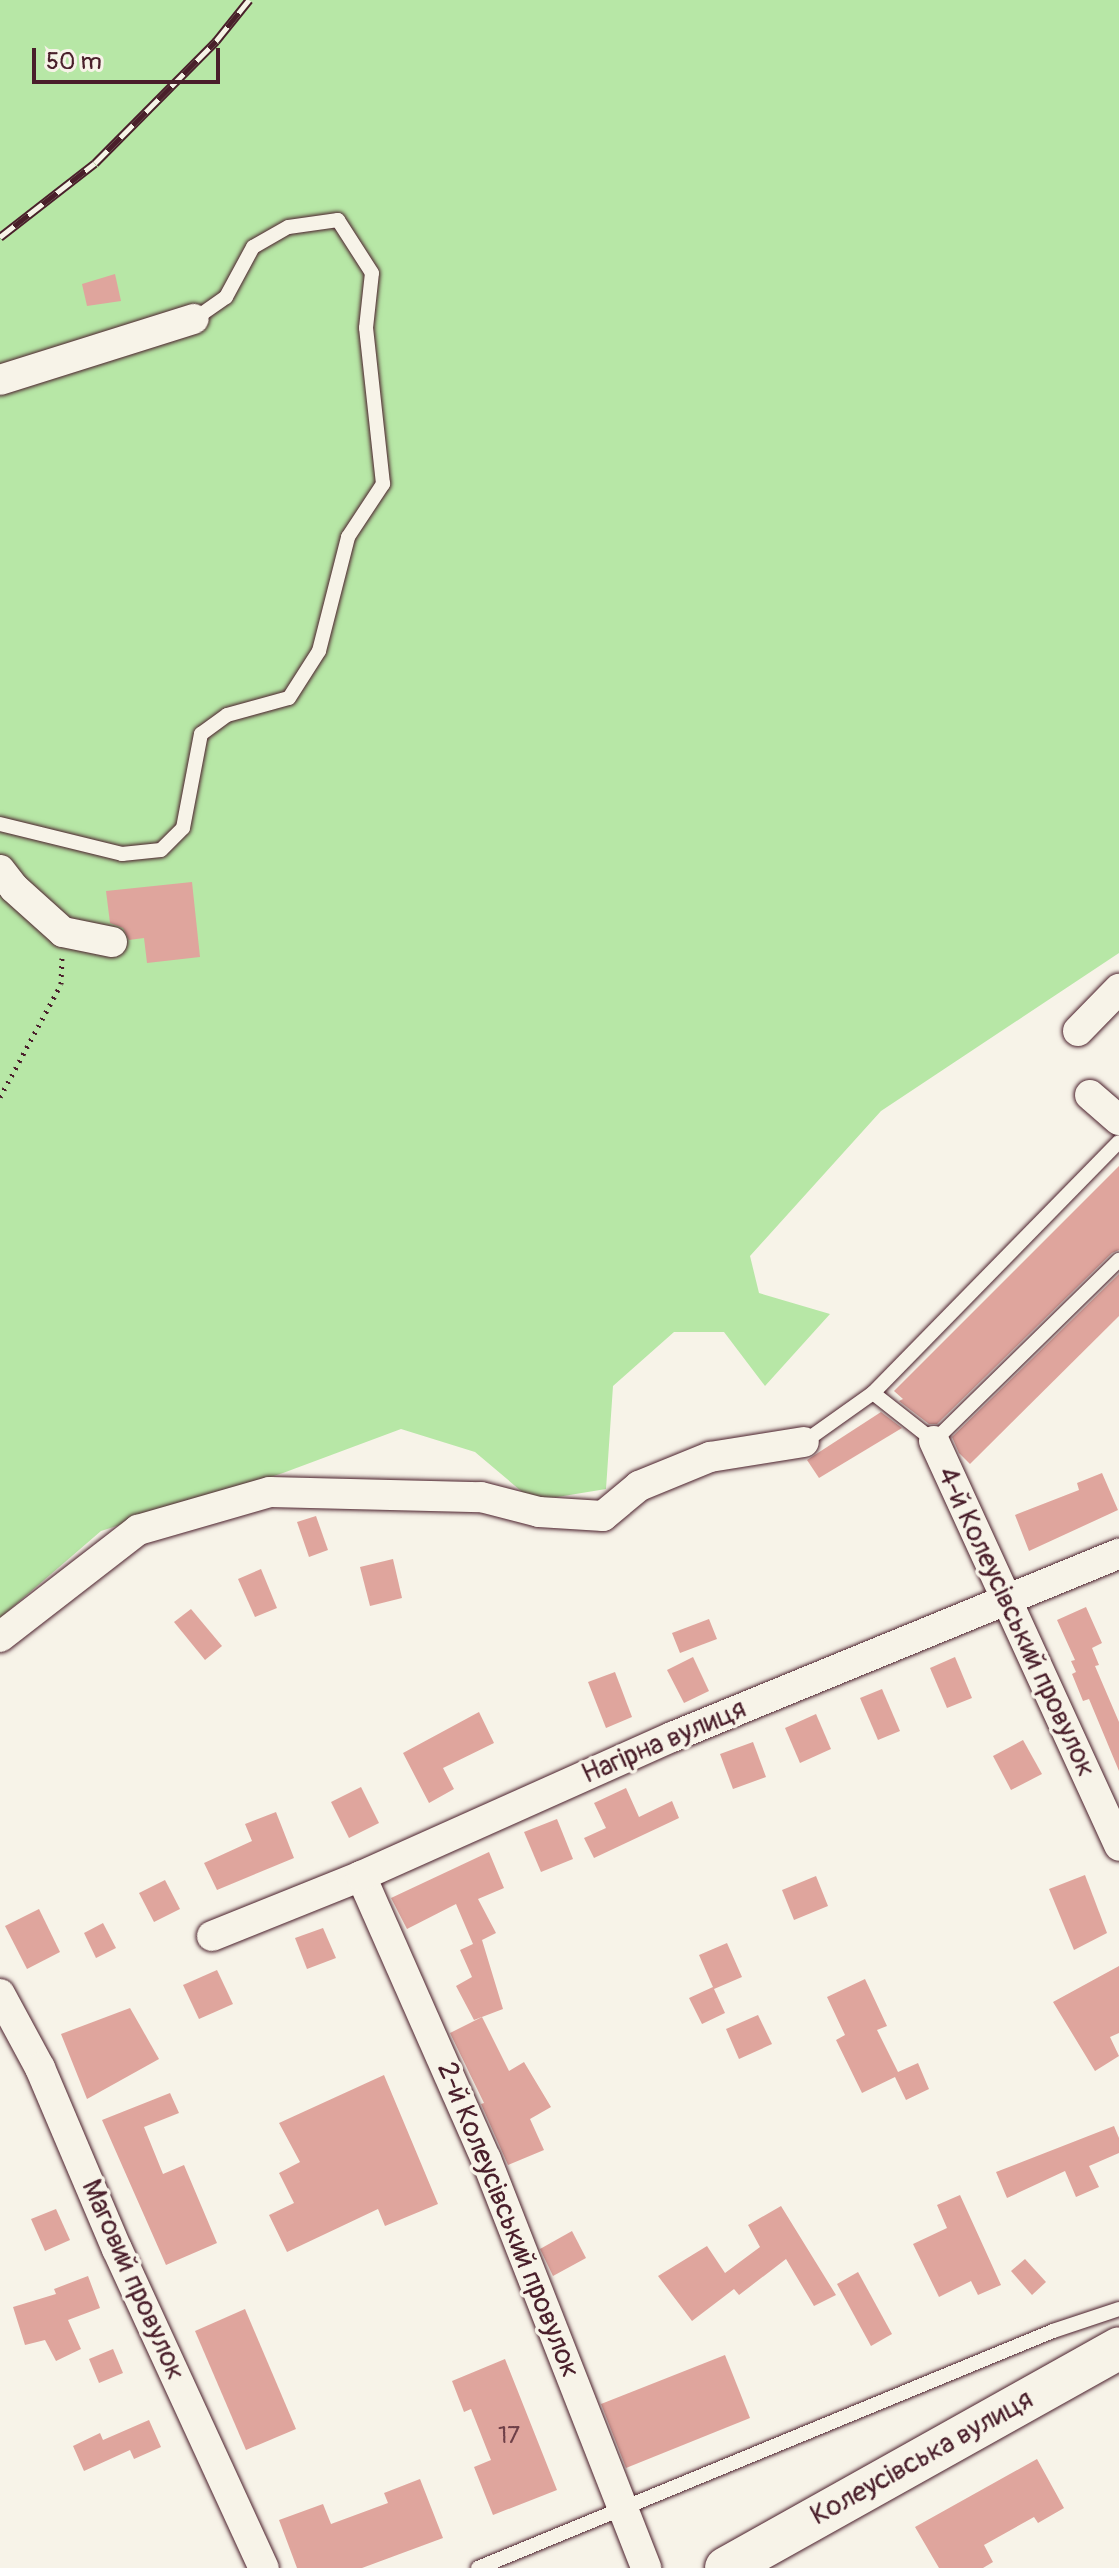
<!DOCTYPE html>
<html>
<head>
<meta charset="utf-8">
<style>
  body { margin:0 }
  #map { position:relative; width:1119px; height:2568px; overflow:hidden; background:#f7f3e8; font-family:Pangolin,sans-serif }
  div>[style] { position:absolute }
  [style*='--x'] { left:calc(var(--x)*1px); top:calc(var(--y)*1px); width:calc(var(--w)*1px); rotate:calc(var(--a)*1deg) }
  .green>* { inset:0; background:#b7e7a6 }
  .building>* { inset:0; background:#dfa59d }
  .path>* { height:5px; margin-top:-2.5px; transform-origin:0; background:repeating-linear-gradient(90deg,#4a1f2b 0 2px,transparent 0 8px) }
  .roads { filter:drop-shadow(0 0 2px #4a1f2b) drop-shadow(0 0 2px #4a1f2b) }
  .lane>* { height:14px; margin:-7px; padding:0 7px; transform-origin:7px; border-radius:7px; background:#f7f3e8 }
  .street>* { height:30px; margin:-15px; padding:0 15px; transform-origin:15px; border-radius:15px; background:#f7f3e8 }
  .secondary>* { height:42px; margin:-21px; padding:0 21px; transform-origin:21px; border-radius:21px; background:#f7f3e8 }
  .rail>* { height:9px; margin-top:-4.5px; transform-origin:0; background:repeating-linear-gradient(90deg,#f7f3e8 0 18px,#4a1f2b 0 36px); box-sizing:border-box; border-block:2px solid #4a1f2b }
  span { translate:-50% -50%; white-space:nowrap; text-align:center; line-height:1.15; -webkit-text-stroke:7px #f7f3e8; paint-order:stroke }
  .number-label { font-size:24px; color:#6f4048 }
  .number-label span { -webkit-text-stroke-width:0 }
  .street-label { font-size:28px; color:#4a1f2b }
  .scale { position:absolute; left:32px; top:48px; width:188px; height:36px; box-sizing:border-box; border:4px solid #4a1f2b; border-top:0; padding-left:10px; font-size:24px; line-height:28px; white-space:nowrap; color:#4a1f2b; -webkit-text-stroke:6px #f7f3e8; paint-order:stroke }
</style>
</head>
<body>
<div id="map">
  <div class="green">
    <div style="clip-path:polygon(0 0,1119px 0,1119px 953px,881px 1111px,750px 1256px,759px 1293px,830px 1314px,765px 1386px,724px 1332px,674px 1332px,613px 1386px,606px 1489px,533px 1501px,475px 1452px,401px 1429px,283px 1473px,101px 1531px,0 1618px)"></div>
  </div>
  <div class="building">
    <div style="clip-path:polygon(115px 274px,121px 301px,87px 306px,82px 284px)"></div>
    <div style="clip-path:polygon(192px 882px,200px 957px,147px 963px,144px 938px,129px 940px,123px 928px,110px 923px,106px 891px)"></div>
    <div style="clip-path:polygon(1119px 1166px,1119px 1250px,1112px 1253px,937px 1424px,929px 1424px,899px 1401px,903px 1399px,894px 1391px)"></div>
    <div style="clip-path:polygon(1119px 1274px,1119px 1316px,970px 1464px,959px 1453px,952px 1437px)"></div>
    <div style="clip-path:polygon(881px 1412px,902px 1428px,819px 1478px,807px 1460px)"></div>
    <div style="clip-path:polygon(1102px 1473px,1118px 1510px,1029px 1551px,1015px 1515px,1079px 1490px,1077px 1483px)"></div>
    <div style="clip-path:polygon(316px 1516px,328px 1550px,309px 1557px,297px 1522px)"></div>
    <div style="clip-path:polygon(393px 1559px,402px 1598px,370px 1606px,360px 1567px)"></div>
    <div style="clip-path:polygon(261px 1569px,277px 1608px,255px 1617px,238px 1579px)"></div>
    <div style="clip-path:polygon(1086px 1607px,1102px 1643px,1092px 1648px,1099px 1665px,1095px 1666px,1119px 1722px,1119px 1771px,1089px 1699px,1083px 1701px,1072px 1674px,1076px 1672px,1071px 1661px,1075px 1660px,1057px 1620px)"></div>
    <div style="clip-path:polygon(191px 1609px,222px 1646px,205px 1660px,174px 1622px)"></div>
    <div style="clip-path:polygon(709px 1619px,717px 1639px,680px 1653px,672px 1633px)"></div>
    <div style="clip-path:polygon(693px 1657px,709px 1691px,684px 1703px,667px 1670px)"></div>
    <div style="clip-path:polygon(955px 1657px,972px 1698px,947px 1708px,930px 1668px)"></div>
    <div style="clip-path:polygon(615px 1672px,632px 1717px,606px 1728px,588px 1682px)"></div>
    <div style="clip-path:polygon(882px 1689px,900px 1731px,878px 1740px,860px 1698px)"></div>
    <div style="clip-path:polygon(479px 1712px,494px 1743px,443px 1768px,454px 1789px,429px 1803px,403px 1753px)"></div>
    <div style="clip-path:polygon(816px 1714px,831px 1749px,800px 1763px,785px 1728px)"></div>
    <div style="clip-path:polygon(1023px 1740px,1042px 1774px,1011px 1790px,993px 1756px)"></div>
    <div style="clip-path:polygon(753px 1742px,766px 1777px,733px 1789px,720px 1754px)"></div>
    <div style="clip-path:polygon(361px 1787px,379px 1823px,349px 1838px,331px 1802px)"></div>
    <div style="clip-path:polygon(626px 1788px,639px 1817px,672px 1801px,679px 1818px,594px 1858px,584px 1838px,606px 1828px,594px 1803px)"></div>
    <div style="clip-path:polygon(276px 1812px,294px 1858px,217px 1890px,204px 1863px,252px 1841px,245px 1824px)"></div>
    <div style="clip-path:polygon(557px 1819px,573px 1859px,541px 1872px,524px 1832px)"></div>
    <div style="clip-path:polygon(489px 1852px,504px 1888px,478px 1899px,496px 1933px,478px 1942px,482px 1940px,503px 2009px,474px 2020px,456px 1986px,472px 1977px,460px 1950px,473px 1944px,456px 1904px,407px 1929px,391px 1898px)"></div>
    <div style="clip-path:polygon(1085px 1875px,1107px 1933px,1074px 1950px,1049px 1889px)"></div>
    <div style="clip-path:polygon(816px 1876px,828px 1906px,794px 1920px,782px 1890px)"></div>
    <div style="clip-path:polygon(165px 1880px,180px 1909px,154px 1922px,139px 1893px)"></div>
    <div style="clip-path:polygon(39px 1909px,60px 1952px,27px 1969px,5px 1926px)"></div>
    <div style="clip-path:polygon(103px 1923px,116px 1948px,96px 1958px,84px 1933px)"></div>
    <div style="clip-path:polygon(323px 1928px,336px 1958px,307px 1969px,295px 1938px)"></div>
    <div style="clip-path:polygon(727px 1943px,742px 1977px,714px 1989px,725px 2013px,702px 2024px,689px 1998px,713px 1987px,699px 1955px)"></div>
    <div style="clip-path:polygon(1119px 1966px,1119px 2033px,1110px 2037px,1119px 2056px,1095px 2071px,1053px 2002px)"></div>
    <div style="clip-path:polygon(217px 1970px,233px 2004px,199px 2019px,183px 1985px)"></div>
    <div style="clip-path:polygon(865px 1979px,887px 2026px,877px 2030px,898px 2072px,918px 2063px,929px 2089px,906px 2100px,895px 2077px,862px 2093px,836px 2040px,845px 2035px,827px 1997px)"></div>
    <div style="clip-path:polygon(130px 2008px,159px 2059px,87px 2099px,61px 2034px)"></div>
    <div style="clip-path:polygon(758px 2015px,772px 2044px,739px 2059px,726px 2029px)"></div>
    <div style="clip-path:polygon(482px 2017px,509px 2071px,524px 2062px,551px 2107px,530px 2119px,544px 2150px,508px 2165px,481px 2104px,484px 2103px,450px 2033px)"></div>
    <div style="clip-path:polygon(384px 2075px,438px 2204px,385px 2226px,378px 2209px,287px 2252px,269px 2215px,294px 2203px,279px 2173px,300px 2162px,279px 2123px)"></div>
    <div style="clip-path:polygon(170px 2093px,179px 2113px,144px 2127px,163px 2174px,184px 2165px,217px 2243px,166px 2265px,102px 2120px)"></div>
    <div style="clip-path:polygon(1114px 2126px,1119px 2138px,1119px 2153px,1089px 2166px,1099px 2187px,1076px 2197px,1065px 2171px,1007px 2198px,996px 2172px)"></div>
    <div style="clip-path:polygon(960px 2195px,1001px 2285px,978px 2295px,971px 2281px,939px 2297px,913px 2244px,947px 2228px,937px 2205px)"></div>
    <div style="clip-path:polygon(781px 2206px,836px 2295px,814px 2306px,786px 2259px,739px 2295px,734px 2289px,692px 2321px,658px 2276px,707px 2246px,725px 2273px,760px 2247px,748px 2225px)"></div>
    <div style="clip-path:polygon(56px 2209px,70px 2240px,45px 2251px,31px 2219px)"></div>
    <div style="clip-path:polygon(572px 2231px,586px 2258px,553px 2276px,540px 2249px)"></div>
    <div style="clip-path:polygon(1025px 2259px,1046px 2282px,1032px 2295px,1011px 2271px)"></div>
    <div style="clip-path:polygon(858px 2272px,892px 2334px,871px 2346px,837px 2284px)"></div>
    <div style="clip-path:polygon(88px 2276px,100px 2308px,68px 2320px,81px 2349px,56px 2361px,45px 2340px,25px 2345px,13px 2307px,56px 2294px,54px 2289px)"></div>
    <div style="clip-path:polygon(245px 2309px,296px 2429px,246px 2450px,195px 2331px)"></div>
    <div style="clip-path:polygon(113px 2349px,123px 2373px,99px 2383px,89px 2359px)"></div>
    <div style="clip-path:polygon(725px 2355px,750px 2418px,626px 2468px,601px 2404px)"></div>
    <div style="clip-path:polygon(505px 2359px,557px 2490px,493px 2515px,474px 2467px,491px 2460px,471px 2409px,464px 2412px,452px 2381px)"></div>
    <div style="clip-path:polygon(149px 2420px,161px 2447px,134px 2459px,130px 2450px,84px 2471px,73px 2446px,100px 2433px,103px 2440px)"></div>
    <div style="clip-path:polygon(1037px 2459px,1064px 2508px,1038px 2523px,1034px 2517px,984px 2545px,993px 2562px,983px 2568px,939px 2568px,915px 2527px)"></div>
    <div style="clip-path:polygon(420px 2479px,443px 2538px,362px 2568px,297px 2568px,279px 2520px,323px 2504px,331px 2524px,388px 2503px,384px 2493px)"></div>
  </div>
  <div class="path">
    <div style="--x:0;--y:1097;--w:128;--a:-61.6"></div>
    <div style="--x:61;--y:984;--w:26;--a:-88"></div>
  </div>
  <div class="roads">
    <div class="lane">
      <div style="--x:0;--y:824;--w:126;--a:13.8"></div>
      <div style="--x:122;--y:854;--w:39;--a:-6"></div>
      <div style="--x:161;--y:850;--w:31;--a:-45"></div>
      <div style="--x:183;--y:828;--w:96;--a:-79.2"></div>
      <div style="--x:201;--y:734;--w:32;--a:-36"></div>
      <div style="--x:227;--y:715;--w:64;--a:-15.3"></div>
      <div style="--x:289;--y:698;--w:56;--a:-57.4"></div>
      <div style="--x:319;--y:651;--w:118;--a:-75.7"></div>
      <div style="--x:348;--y:537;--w:64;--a:-56.6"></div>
      <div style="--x:383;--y:484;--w:157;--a:-96.2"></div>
      <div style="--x:366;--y:328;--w:55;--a:-83.8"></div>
      <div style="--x:372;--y:273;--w:63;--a:-122.7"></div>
      <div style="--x:338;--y:220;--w:50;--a:172"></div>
      <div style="--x:288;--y:227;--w:40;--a:150.3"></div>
      <div style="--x:253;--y:247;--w:57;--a:118.4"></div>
      <div style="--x:226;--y:297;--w:39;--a:145"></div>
      <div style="--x:873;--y:1393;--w:351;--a:-45.6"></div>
      <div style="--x:804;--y:1442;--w:85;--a:-35.4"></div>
      <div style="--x:873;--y:1393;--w:78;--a:38.2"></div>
      <div style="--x:934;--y:1441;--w:259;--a:-44.4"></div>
      <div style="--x:478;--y:2568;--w:622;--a:-22.4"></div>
      <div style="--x:1053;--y:2331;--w:70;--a:-18.4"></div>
    </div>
    <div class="street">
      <div style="--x:0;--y:380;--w:203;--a:-17.5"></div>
      <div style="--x:0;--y:870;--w:23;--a:52"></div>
      <div style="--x:14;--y:888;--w:66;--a:41.9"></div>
      <div style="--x:63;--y:932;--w:50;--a:11.5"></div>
      <div style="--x:1078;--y:1031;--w:59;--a:-45.7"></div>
      <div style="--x:1090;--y:1095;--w:38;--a:41"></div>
      <div style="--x:934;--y:1441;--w:445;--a:65.4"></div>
      <div style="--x:0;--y:1637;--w:175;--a:-37.8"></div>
      <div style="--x:138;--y:1530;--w:137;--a:-16.1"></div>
      <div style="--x:270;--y:1492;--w:211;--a:1.4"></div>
      <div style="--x:481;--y:1497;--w:60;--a:14.5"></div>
      <div style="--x:539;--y:1512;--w:64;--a:3.6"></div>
      <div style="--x:603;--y:1516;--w:47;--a:-39.8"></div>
      <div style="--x:639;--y:1486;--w:77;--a:-22.2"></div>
      <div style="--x:710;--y:1457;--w:95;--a:-9.1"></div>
      <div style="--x:361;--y:1876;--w:309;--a:66.2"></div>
      <div style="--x:486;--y:2159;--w:439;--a:68.6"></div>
      <div style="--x:212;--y:1936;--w:161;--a:-21.9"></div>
      <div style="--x:361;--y:1876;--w:341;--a:-24.1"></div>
      <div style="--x:672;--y:1737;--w:483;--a:-22.3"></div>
      <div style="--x:0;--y:1994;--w:84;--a:61.6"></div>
      <div style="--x:40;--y:2068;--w:197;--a:67"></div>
      <div style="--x:117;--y:2249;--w:351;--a:65.3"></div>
    </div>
    <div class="secondary">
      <div style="--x:726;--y:2568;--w:450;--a:-29.2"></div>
    </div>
  </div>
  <div class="rail">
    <div style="--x:0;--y:237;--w:120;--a:-37.9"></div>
    <div style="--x:95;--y:163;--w:172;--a:-45.2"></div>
    <div style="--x:216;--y:41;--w:53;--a:-51.2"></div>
  </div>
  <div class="number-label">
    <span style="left:509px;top:2436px">17</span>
  </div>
  <div class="street-label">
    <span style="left:1016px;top:1622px;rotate:65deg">4-й Колеусівський провулок</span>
    <span style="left:664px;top:1742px;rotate:-23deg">Нагірна вулиця</span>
    <span style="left:508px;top:2220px;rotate:68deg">2-й Колеусівський провулок</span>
    <span style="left:133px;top:2280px;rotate:66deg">Маговий провулок</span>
    <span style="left:922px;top:2458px;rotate:-29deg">Колеусівська вулиця</span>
  </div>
  <div class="scale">50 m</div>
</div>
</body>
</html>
